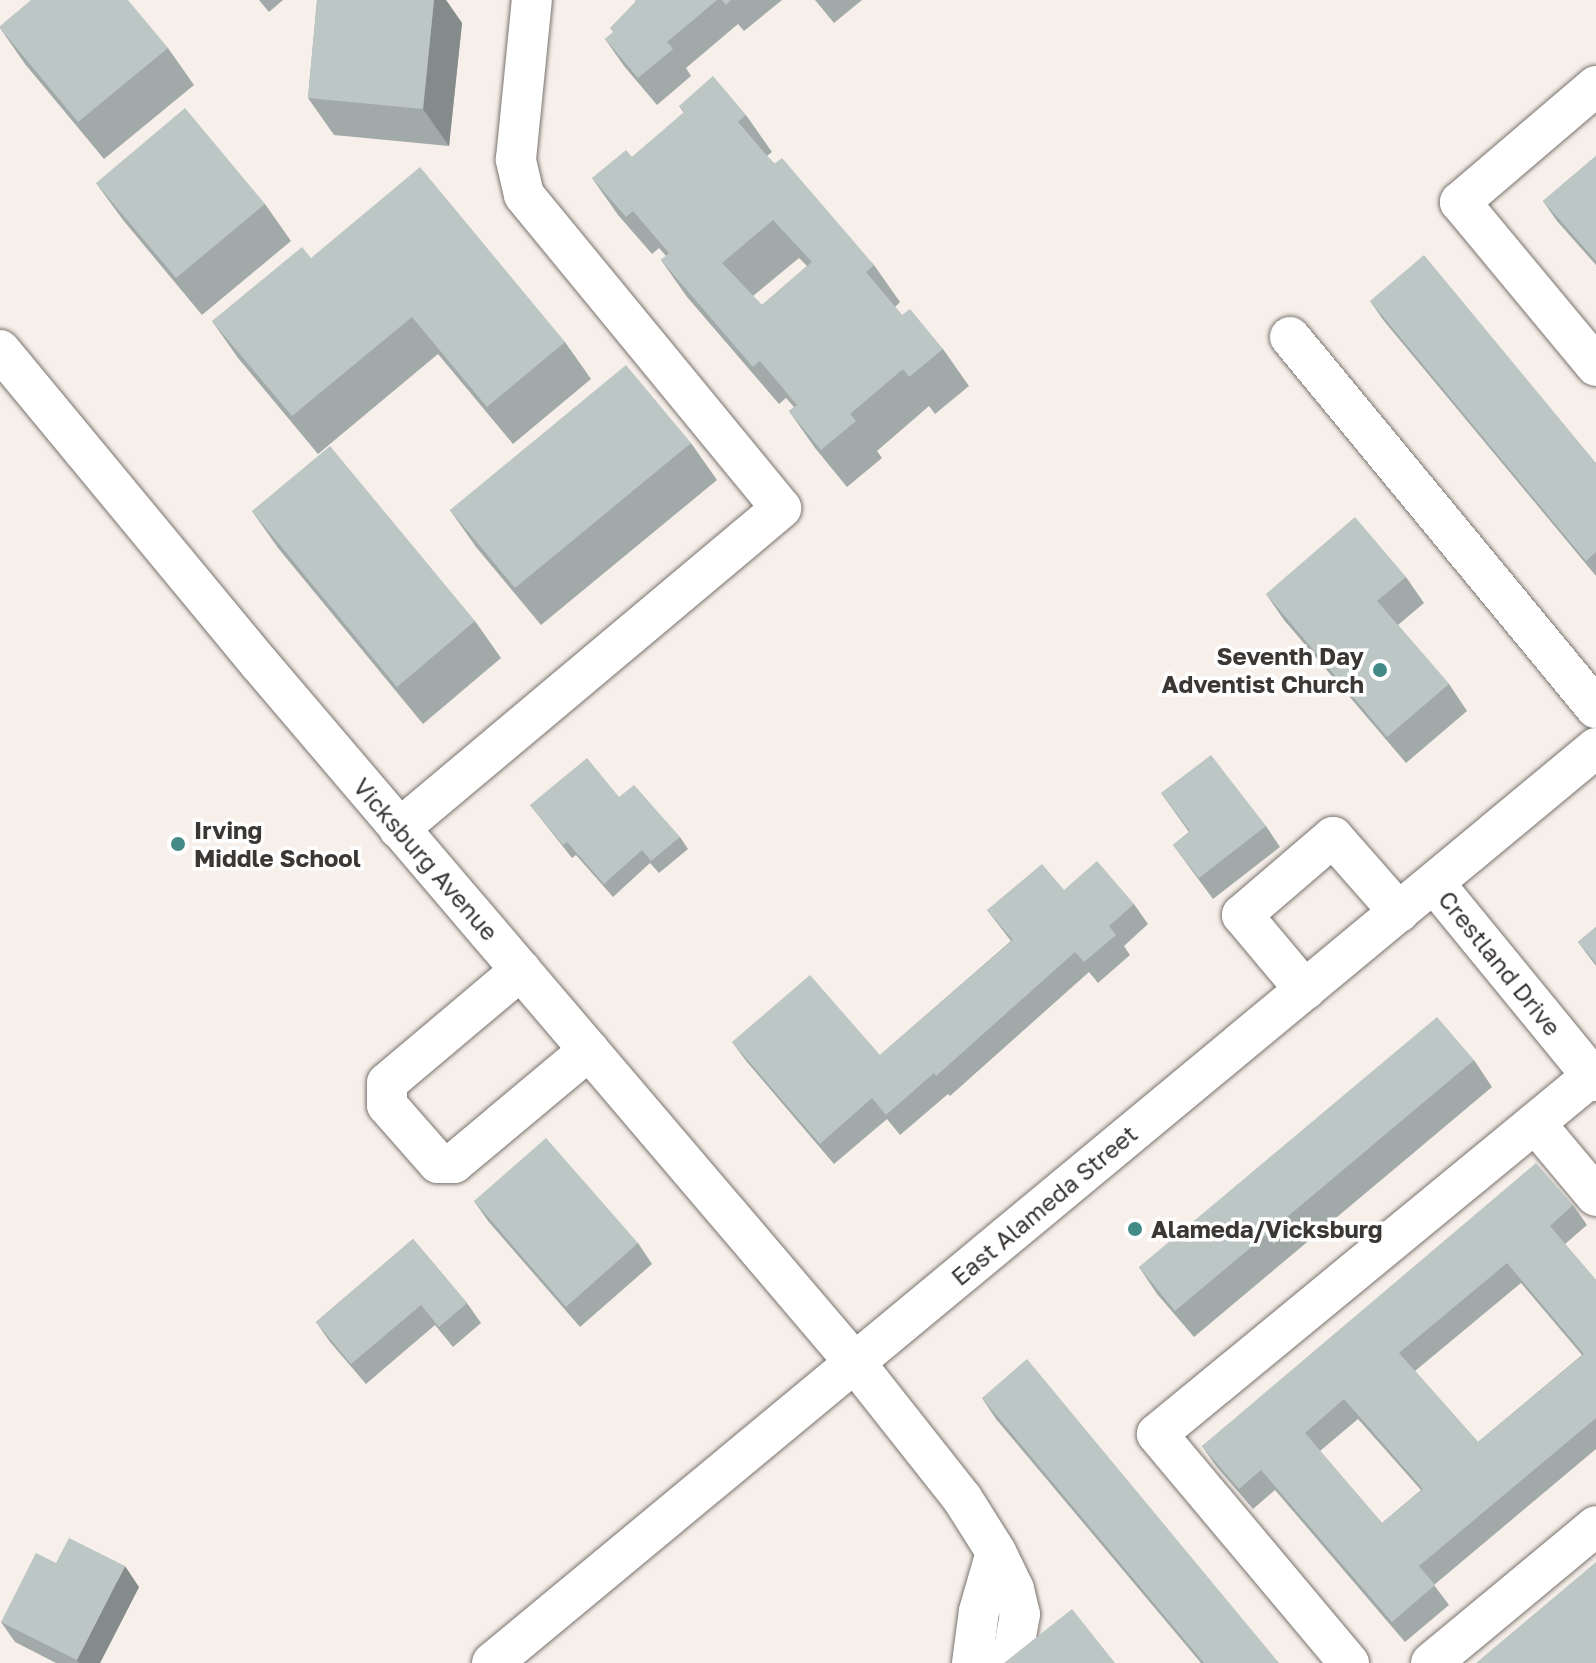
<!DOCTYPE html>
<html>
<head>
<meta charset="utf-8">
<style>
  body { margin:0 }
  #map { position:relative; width:1596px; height:1663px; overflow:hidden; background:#f7f0ea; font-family:"Golos Text",sans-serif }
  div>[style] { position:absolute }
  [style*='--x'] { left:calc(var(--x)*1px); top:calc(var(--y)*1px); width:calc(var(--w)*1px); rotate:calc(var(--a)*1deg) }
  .roads { filter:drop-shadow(0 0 2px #79736e) drop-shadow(0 0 2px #79736e) }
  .minor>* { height:40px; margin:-20px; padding:0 20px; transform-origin:20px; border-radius:20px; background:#fff }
  .wall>* { inset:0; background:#a2aaa9 }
  .shaded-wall>* { inset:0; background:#848b8a }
  .building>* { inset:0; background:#bcc6c5 }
  .dots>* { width:22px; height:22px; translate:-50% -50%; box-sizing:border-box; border:4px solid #fff; border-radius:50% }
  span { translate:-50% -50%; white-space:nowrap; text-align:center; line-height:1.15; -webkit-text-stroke:7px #fff; paint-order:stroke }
  .poi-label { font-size:24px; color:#3a3735; font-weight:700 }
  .right { translate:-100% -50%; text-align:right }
  .left { translate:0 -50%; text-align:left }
  .street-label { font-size:24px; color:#3a3735 }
</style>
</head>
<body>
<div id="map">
  <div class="roads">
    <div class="minor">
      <div style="--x:1596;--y:86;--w:179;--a:139.5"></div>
      <div style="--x:1460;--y:202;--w:213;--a:50.3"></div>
      <div style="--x:1290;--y:337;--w:481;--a:50.5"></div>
      <div style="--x:0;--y:350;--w:406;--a:50.4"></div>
      <div style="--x:259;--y:663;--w:921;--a:49.58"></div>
      <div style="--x:856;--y:1364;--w:171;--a:51.7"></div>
      <div style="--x:962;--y:1498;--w:64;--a:57.8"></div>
      <div style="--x:996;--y:1552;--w:41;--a:64.1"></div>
      <div style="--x:1014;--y:1589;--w:26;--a:77"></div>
      <div style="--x:1020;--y:1614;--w:35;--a:100"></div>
      <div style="--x:1014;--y:1648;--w:17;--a:121"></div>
      <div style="--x:399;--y:829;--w:499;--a:-40"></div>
      <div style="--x:781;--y:508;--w:405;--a:-129.4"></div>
      <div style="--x:524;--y:195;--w:37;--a:-103"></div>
      <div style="--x:516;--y:159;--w:160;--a:-84.3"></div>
      <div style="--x:1434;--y:883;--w:256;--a:50.7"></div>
      <div style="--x:521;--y:970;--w:175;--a:139.9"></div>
      <div style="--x:387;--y:1083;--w:22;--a:90"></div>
      <div style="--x:387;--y:1105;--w:77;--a:48.7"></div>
      <div style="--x:438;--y:1163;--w:16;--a:0"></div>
      <div style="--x:454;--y:1163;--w:176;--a:-39.9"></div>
      <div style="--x:1305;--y:990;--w:98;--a:-130"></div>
      <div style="--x:1242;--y:915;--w:120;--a:-40.6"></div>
      <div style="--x:1333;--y:837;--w:100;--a:48.7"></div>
      <div style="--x:1535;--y:1123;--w:95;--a:50.1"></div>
      <div style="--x:492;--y:1663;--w:1434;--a:-39.65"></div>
      <div style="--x:972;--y:1663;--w:52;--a:-82.3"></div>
      <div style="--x:979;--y:1611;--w:61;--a:-73.9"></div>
      <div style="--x:1349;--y:1663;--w:299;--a:-130"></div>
      <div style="--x:1157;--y:1434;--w:563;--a:-39.45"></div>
      <div style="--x:1431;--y:1663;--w:214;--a:-39.7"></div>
    </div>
  </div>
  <div class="wall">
    <div style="clip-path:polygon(259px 0,283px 0,269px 12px)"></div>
    <div style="clip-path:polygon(317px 0,446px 0,462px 23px,449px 146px,334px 135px,308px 98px)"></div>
    <div style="clip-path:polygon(635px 0,782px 0,744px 31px,738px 24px,686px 68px,691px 76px,657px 105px,624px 66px,605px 39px,613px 33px,636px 1px)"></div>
    <div style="clip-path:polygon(815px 0,862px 0,834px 23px)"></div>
    <div style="clip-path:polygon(0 28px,168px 48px,194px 85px,104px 159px,25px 64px)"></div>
    <div style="clip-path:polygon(evenodd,679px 106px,746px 115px,772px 152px,767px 156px,874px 265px,900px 302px,895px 307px,902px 315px,943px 349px,969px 386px,935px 414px,929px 406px,877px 451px,882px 458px,847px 487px,815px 448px,789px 411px,794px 407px,786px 398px,779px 404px,687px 297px,661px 260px,666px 256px,659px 248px,652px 254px,618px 215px,592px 178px,632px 157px,684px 113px,679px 106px,799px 258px,807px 266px,762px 305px,753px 296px,799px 258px)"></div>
    <div style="clip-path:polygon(1596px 156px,1596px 265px,1557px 221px,1543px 201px)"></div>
    <div style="clip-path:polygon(96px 183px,265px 204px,291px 241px,202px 315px,123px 220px)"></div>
    <div style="clip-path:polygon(311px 258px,565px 342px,591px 379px,513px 444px,438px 354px,318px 454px,238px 358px,212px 321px)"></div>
    <div style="clip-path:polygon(1370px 301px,1596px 463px,1596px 576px,1384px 321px)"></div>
    <div style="clip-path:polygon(691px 443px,717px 480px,541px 625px,476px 547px,450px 510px)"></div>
    <div style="clip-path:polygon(252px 511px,475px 621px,501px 658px,423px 724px,278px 548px)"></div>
    <div style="clip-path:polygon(1406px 577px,1424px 603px,1398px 625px,1449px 684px,1467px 711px,1406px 763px,1284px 620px,1266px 594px)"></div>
    <div style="clip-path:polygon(1161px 793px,1266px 826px,1280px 847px,1213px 899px,1173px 845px,1189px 832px)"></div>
    <div style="clip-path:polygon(619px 797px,680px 837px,688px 849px,659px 873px,650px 863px,613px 897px,576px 855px,572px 858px,530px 805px)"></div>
    <div style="clip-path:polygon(1064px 890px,1134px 904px,1148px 924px,1124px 946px,1130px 955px,1098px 983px,1089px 972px,950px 1096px,948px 1094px,900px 1135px,887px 1119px,834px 1164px,747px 1062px,732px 1042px,880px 1055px,1011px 941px,987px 910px)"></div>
    <div style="clip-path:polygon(1596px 927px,1596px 966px,1578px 942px)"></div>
    <div style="clip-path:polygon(1474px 1060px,1492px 1087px,1194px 1337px,1157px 1294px,1139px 1267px)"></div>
    <div style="clip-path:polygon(474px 1201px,638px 1243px,652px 1264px,580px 1327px,488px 1221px)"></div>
    <div style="clip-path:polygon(evenodd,1573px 1205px,1587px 1225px,1565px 1244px,1596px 1280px,1596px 1449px,1434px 1585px,1449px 1605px,1405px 1642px,1275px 1490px,1253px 1509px,1216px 1466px,1202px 1446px,1573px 1205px,1521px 1283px,1582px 1355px,1478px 1442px,1415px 1371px,1521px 1283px,1573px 1205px,1358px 1419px,1421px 1490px,1382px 1523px,1320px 1451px,1358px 1419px)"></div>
    <div style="clip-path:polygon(413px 1239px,467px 1303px,481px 1323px,453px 1347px,435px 1325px,366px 1384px,330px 1342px,316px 1322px)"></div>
    <div style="clip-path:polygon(982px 1398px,1279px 1663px,1201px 1663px,996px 1419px)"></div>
    <div style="clip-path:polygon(56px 1563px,139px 1587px,100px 1663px,56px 1663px,15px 1642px,1px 1622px)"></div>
  </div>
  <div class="shaded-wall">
    <div style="clip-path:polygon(434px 0,446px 0,462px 23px,449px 146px,423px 109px)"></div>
    <div style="clip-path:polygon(125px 1566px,139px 1587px,100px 1663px,79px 1663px,77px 1660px)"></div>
  </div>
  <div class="building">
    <div style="clip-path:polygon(31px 0,128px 0,168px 48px,78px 122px,0 28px,0 26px)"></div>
    <div style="clip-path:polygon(317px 0,434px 0,423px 109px,308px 98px)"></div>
    <div style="clip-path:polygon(635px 0,717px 0,667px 42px,673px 49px,638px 78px,605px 39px,613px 32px,610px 28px,636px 1px)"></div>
    <div style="clip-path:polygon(722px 0,731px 0,726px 5px)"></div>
    <div style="clip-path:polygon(evenodd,713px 76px,746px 115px,738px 122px,774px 164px,782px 158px,874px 265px,866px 272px,902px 315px,910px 309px,943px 349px,909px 377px,903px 369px,850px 414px,856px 421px,821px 450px,789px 411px,797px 405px,760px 361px,753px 367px,661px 260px,669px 253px,633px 211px,626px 217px,592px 178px,626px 150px,632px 157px,684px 112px,679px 106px,713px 76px,773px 220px,812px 262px,762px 305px,722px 263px,773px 220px)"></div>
    <div style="clip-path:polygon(185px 108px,265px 204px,176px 278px,96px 183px)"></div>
    <div style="clip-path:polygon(1596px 156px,1596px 261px,1543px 201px)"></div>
    <div style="clip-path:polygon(420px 167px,565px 342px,487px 407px,412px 317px,292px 416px,212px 321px,302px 247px,311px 258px)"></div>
    <div style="clip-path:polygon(1424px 255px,1596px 463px,1596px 552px,1586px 561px,1370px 301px)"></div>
    <div style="clip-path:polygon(626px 365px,691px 443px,515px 588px,450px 510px)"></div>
    <div style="clip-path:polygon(330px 446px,475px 621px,397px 687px,252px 511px)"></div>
    <div style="clip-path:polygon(1355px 517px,1406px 577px,1377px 601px,1449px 684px,1387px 737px,1266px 594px)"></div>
    <div style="clip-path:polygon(1211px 755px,1266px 826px,1199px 878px,1173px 845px,1190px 831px,1161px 793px)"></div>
    <div style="clip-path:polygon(587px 758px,619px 797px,634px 785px,680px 837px,651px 861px,642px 850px,604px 884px,567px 842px,563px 845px,530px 805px)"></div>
    <div style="clip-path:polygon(1097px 861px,1134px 904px,1109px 926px,1116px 935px,1084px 962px,1075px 952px,936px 1076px,934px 1073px,886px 1115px,872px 1098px,820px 1144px,732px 1042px,810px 975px,880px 1055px,1013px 940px,987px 910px,1042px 864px,1064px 890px)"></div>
    <div style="clip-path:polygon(1596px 927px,1596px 963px,1578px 942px)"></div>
    <div style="clip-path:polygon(1437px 1017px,1474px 1060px,1175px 1311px,1139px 1267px)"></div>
    <div style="clip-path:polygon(546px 1138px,638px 1243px,566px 1307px,474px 1201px)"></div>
    <div style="clip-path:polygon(evenodd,1536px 1163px,1573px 1205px,1550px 1226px,1596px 1280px,1596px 1418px,1419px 1566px,1435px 1585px,1392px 1622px,1261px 1470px,1239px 1489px,1202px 1446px,1536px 1163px,1507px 1263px,1584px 1354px,1478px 1442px,1399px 1353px,1507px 1263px,1536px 1163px,1344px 1399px,1423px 1489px,1382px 1523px,1305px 1433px,1344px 1399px)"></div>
    <div style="clip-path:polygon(413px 1239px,467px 1303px,439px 1327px,421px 1305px,351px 1364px,316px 1322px)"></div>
    <div style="clip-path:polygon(1027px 1359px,1279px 1663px,1204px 1663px,982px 1398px)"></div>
    <div style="clip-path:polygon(69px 1538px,125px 1566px,77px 1660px,1px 1622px,36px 1553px,56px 1563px)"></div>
    <div style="clip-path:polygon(1596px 1562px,1596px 1663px,1476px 1663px)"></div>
    <div style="clip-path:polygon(1072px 1609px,1115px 1663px,1004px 1663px)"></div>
  </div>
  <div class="dots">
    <div style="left:1380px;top:670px;background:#448b88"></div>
    <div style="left:178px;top:844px;background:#448b88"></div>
    <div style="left:1135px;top:1229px;background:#448b88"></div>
  </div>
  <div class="poi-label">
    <span class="right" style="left:1364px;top:670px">Seventh Day<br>Adventist Church</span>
    <span class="left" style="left:194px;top:844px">Irving<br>Middle School</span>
    <span class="left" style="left:1151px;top:1229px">Alameda/Vicksburg</span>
  </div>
  <div class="street-label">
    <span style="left:426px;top:859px;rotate:49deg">Vicksburg Avenue</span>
    <span style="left:1500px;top:963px;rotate:51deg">Crestland Drive</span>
    <span style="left:1044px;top:1205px;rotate:-40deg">East Alameda Street</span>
  </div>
</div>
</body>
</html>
